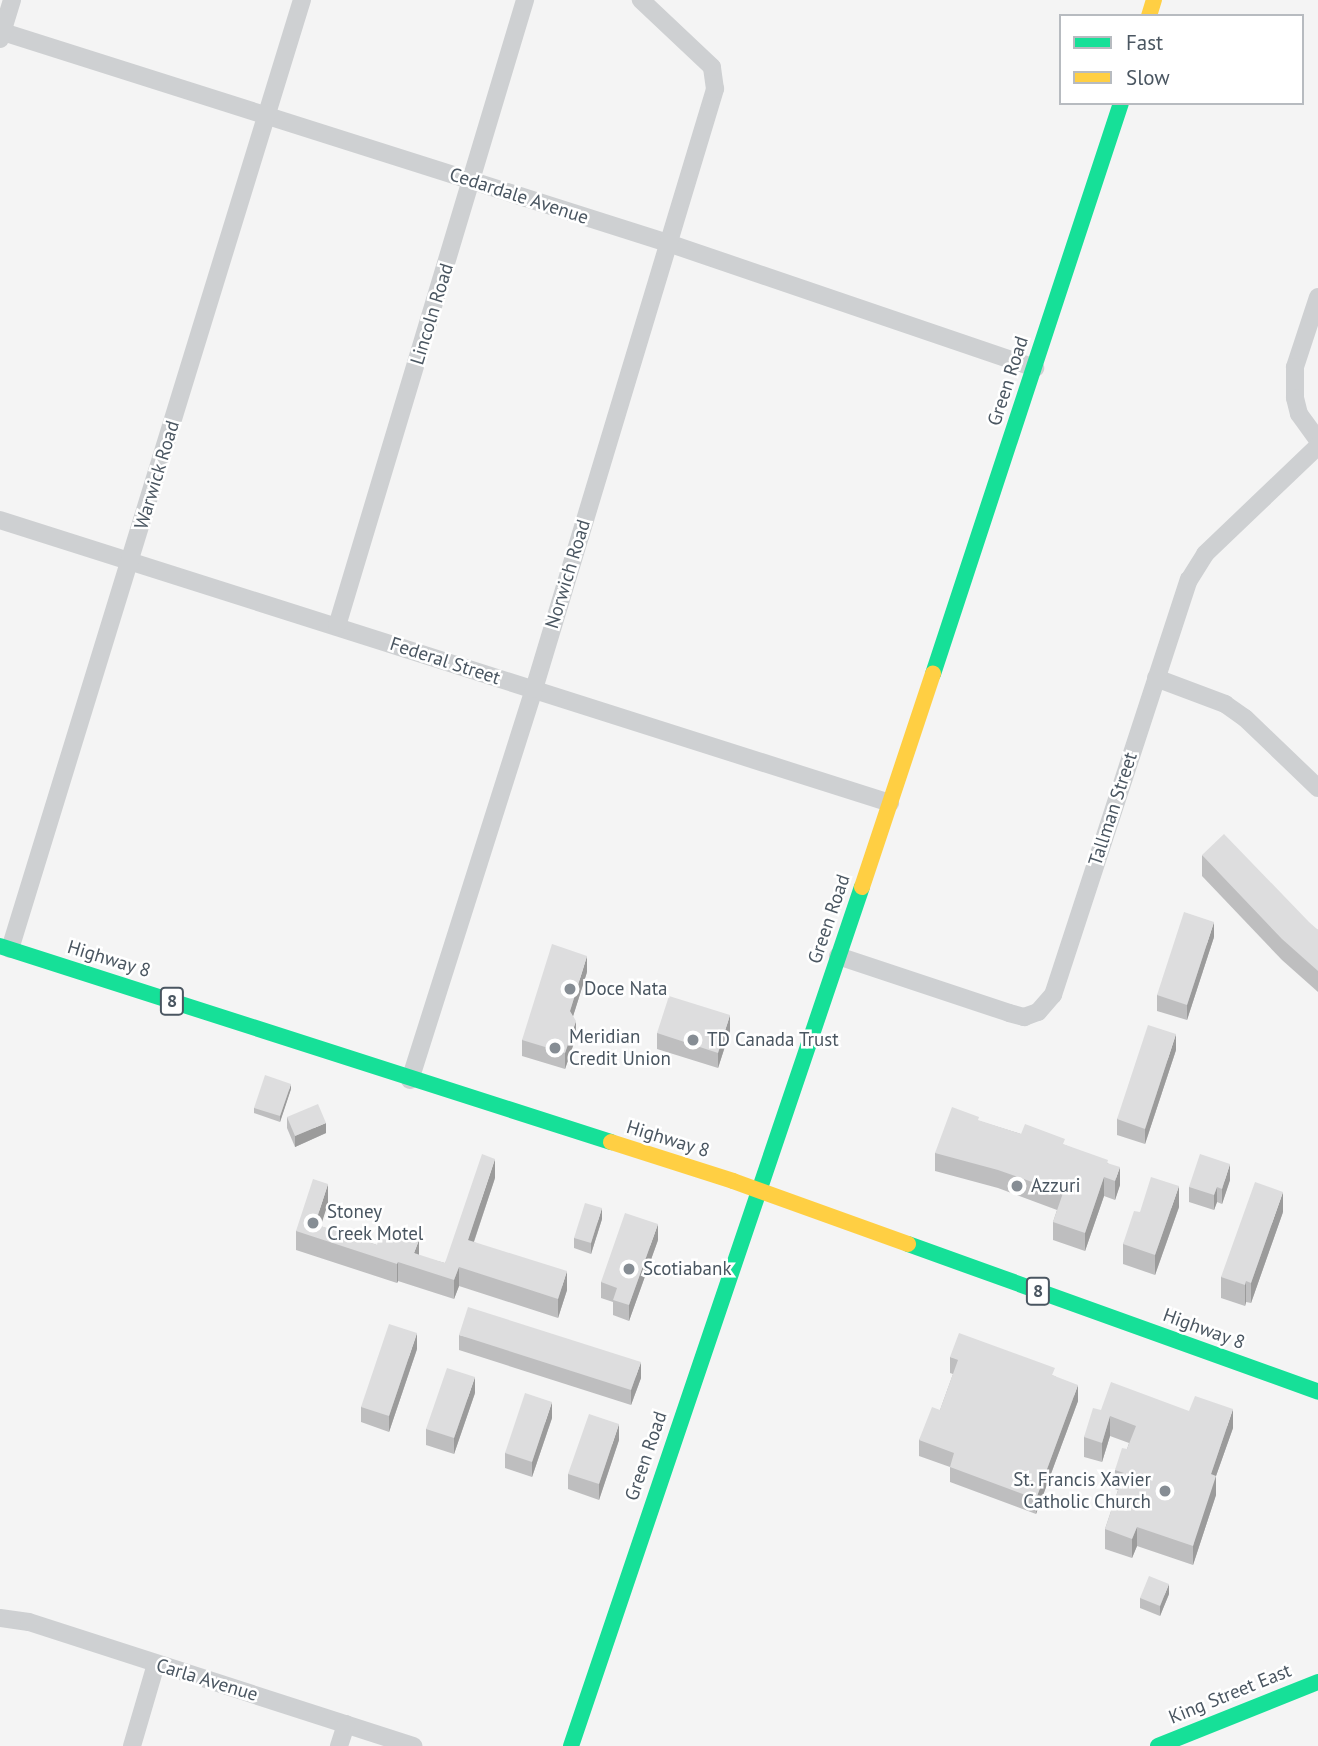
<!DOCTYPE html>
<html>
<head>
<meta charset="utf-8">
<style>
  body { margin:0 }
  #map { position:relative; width:1318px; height:1746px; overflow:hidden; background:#f4f4f4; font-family:"PT Sans",sans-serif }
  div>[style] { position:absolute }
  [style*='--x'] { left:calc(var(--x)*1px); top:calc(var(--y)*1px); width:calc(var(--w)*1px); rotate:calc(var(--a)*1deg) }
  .street>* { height:18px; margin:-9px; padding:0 9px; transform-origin:9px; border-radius:9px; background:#ced0d2 }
  .fast>* { height:16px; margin:-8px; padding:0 8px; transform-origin:8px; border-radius:8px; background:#16e098 }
  .slow>* { height:16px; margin:-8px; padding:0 8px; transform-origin:8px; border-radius:8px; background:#ffcf43 }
  .wall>* { inset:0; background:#bebebf }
  .shaded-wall>* { inset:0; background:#9b9b9b }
  .building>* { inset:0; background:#ddddde }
  .dots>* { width:19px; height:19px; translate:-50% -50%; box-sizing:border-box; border:4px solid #fff; border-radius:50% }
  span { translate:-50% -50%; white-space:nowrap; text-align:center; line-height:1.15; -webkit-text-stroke:5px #fff; paint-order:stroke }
  .shield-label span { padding:2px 5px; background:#fff; border:2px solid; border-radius:5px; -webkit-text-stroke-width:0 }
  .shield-label { font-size:18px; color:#4a5661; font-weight:700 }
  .street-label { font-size:19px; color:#4a5661 }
  .poi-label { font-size:19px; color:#4a5661 }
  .left { translate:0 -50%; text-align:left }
  .right { translate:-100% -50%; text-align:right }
  .legend { position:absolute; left:1059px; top:14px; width:245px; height:91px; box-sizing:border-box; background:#fff; border:2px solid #b7bbc0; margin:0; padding:9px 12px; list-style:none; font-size:21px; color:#4a5661 }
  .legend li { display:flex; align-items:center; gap:14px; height:35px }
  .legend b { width:35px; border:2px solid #b7bbc0 }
</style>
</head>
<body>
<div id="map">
  <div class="street">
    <div style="--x:0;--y:31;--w:701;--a:17.61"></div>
    <div style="--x:668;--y:243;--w:388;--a:18.8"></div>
    <div style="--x:0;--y:39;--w:41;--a:-72.9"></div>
    <div style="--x:1318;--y:297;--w:74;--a:108.2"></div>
    <div style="--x:1295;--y:367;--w:31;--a:90"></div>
    <div style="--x:1295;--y:398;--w:16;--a:76"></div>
    <div style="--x:1299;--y:414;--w:32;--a:54"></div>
    <div style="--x:0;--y:520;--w:934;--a:17.64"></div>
    <div style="--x:337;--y:626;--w:654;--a:-73.28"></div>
    <div style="--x:1156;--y:678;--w:74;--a:20.6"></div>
    <div style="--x:1225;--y:704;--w:24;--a:35"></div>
    <div style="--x:1245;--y:718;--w:101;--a:43.8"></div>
    <div style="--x:10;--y:949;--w:993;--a:-72.9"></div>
    <div style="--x:838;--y:956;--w:180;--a:18.4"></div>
    <div style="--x:1009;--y:1013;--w:16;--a:15"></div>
    <div style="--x:1024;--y:1017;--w:15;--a:-20"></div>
    <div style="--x:1038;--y:1012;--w:23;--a:-49"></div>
    <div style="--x:1053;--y:995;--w:437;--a:-71.9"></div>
    <div style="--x:1189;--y:580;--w:31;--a:-58"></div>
    <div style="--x:1205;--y:554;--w:156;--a:-43.7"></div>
    <div style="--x:410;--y:1080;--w:410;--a:-72.4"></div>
    <div style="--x:534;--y:689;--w:627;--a:-73.21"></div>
    <div style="--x:715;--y:89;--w:22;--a:-98"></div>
    <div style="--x:712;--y:67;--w:98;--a:-136.7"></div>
    <div style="--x:0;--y:1618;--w:29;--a:8"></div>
    <div style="--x:29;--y:1622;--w:404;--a:17.9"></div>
    <div style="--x:132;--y:1746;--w:85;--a:-73.7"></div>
    <div style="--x:339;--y:1746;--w:23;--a:-72"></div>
  </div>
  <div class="fast">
    <div style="--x:933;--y:674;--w:601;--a:-71.78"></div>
    <div style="--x:0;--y:946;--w:642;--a:17.79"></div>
    <div style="--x:908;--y:1244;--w:436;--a:19.8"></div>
    <div style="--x:571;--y:1746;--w:907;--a:-71.29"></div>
    <div style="--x:1158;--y:1746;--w:172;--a:-21.8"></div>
  </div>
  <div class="slow">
    <div style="--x:1149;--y:16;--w:17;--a:-73"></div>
    <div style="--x:862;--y:887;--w:225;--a:-71.6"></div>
    <div style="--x:611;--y:1142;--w:128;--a:17.7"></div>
    <div style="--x:733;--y:1181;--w:186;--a:19.8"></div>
  </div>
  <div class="wall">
    <div style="clip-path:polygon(1202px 855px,1318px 930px,1318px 992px,1282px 960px,1202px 876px)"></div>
    <div style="clip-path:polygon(1214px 937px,1187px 1020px,1157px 1011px,1157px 995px)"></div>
    <div style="clip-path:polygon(587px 972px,573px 1016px,576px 1037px,565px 1069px,522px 1056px,522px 1040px)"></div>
    <div style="clip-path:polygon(730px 1031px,718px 1068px,657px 1049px,657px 1033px)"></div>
    <div style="clip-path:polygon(1176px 1050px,1145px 1144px,1117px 1135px,1117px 1119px)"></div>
    <div style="clip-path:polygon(291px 1089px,280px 1122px,254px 1113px,254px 1108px)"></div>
    <div style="clip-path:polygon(287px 1117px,326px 1133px,295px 1147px,287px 1128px)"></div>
    <div style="clip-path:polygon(979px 1121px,1021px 1134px,1065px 1145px,1108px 1163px,1120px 1185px,1115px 1200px,1104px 1196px,1085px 1251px,1053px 1240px,1053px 1222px,1057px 1210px,998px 1188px,935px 1171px,935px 1153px)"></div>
    <div style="clip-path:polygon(495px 1178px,474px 1242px,567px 1290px,558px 1318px,459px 1286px,454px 1299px,398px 1281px,397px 1283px,296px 1250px,296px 1231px,328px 1203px,320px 1226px,377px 1245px,445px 1263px)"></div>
    <div style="clip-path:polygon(1230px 1180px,1222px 1204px,1217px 1202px,1214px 1210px,1189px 1202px,1189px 1187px)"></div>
    <div style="clip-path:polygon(1179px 1207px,1155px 1275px,1123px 1264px,1123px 1244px,1140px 1212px)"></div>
    <div style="clip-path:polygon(1283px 1212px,1251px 1303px,1246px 1302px,1245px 1306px,1221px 1298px,1221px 1277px)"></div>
    <div style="clip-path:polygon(602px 1219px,591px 1254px,574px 1248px,574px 1238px)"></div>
    <div style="clip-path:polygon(658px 1240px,629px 1321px,613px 1315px,613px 1302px,601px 1298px,601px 1282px)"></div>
    <div style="clip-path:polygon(459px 1335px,641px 1378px,631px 1405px,459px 1350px)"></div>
    <div style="clip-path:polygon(417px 1349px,389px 1432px,361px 1422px,361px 1407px)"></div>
    <div style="clip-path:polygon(950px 1357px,1055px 1376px,1078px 1401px,1036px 1514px,950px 1482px,950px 1467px,919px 1456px,919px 1440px,940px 1410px,953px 1374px,950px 1373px)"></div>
    <div style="clip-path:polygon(475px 1393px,454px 1454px,426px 1445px,426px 1429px)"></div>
    <div style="clip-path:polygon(1101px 1410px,1233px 1428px,1216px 1476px,1216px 1495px,1193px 1565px,1137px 1546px,1132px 1558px,1105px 1549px,1105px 1529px,1118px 1490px,1115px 1489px,1115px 1470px,1127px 1449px,1129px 1443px,1110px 1436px,1102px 1462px,1084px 1457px,1084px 1437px)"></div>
    <div style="clip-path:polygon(552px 1418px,532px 1477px,505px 1468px,505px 1453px)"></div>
    <div style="clip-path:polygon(619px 1440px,599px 1500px,568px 1489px,568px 1474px)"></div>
    <div style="clip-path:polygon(1169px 1594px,1160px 1616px,1140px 1608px,1140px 1598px)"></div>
  </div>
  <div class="shaded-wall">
    <div style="clip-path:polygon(1214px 922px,1214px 937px,1187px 1020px,1187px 1005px)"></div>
    <div style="clip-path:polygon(587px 956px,587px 972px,570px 1026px,570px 1011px)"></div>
    <div style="clip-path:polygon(730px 1015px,730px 1031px,718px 1068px,718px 1053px)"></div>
    <div style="clip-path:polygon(576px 1021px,576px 1037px,565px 1069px,565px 1053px)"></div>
    <div style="clip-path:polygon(1176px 1034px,1176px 1050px,1145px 1144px,1145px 1129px)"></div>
    <div style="clip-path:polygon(291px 1084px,291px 1089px,280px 1122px,280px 1116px)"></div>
    <div style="clip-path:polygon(326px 1123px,326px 1133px,295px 1147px,295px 1136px)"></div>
    <div style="clip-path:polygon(495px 1159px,495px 1178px,468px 1259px,468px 1240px)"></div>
    <div style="clip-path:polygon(1230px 1164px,1230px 1180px,1222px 1204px,1222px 1189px)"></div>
    <div style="clip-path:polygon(1120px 1167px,1120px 1185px,1115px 1200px,1115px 1181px)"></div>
    <div style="clip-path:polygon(1104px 1177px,1104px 1196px,1085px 1251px,1085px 1233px)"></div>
    <div style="clip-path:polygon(328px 1184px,328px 1203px,317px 1238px,315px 1224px)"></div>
    <div style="clip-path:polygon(1179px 1186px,1179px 1207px,1155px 1275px,1155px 1255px)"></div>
    <div style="clip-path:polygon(1217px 1187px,1217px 1202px,1214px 1210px,1214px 1195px)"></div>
    <div style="clip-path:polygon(1283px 1192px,1283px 1212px,1251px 1303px,1251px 1283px)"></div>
    <div style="clip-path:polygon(602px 1208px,602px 1219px,591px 1254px,591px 1243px)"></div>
    <div style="clip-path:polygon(658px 1224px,658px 1240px,629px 1321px,629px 1305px)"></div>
    <div style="clip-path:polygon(419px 1240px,419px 1258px,414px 1253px)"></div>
    <div style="clip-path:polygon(398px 1262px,398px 1281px,397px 1283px,397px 1264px)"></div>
    <div style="clip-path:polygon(459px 1267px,459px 1286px,454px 1299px,454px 1280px)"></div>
    <div style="clip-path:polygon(567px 1271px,567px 1290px,558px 1318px,558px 1299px)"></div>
    <div style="clip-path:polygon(1246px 1281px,1246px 1302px,1245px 1306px,1245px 1285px)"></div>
    <div style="clip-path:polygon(417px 1333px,417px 1349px,389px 1432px,389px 1416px)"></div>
    <div style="clip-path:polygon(641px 1362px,641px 1378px,631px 1405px,631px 1390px)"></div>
    <div style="clip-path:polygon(475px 1377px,475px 1393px,454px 1454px,454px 1438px)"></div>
    <div style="clip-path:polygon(1078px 1385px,1078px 1401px,1036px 1514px,1036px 1499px)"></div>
    <div style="clip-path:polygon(552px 1402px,552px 1418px,532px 1477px,532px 1462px)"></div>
    <div style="clip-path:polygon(1233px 1409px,1233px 1428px,1216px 1476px,1216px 1495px,1193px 1565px,1193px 1546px,1211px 1474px)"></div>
    <div style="clip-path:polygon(1110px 1416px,1110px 1436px,1102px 1462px,1102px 1443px)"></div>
    <div style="clip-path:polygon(619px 1424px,619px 1440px,599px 1500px,599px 1484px)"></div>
    <div style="clip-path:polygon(1137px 1527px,1137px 1546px,1132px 1558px,1132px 1539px)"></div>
    <div style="clip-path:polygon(1169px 1584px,1169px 1594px,1160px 1616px,1160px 1606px)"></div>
  </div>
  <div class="building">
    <div style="clip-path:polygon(1224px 834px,1309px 922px,1318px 930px,1318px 971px,1282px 939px,1202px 855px)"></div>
    <div style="clip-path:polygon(1184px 912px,1214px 922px,1187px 1005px,1157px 995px)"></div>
    <div style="clip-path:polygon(552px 944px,587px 956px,570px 1011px,576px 1021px,565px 1053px,522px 1040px)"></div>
    <div style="clip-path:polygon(669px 996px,730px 1015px,718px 1053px,657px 1033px)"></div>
    <div style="clip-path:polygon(1148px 1025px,1176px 1034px,1145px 1129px,1117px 1119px)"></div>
    <div style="clip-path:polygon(265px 1075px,291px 1084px,280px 1116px,254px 1108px)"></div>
    <div style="clip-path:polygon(318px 1104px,326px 1123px,295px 1136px,287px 1117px)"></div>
    <div style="clip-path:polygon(952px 1107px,979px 1117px,978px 1120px,1021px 1134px,1025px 1124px,1065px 1139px,1063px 1144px,1108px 1160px,1107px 1163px,1120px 1167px,1115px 1181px,1104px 1177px,1085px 1233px,1053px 1222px,1063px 1193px,998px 1170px,935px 1153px)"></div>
    <div style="clip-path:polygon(482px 1154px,495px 1159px,468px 1240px,567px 1271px,558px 1299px,459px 1267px,454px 1280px,398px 1262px,397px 1264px,296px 1231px,313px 1179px,328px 1184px,315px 1224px,377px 1245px,379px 1237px,387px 1240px,390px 1230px,419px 1240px,414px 1253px,445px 1263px)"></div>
    <div style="clip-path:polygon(1200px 1154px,1230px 1164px,1222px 1189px,1217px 1187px,1214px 1195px,1189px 1187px)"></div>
    <div style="clip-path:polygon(1151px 1177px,1179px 1186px,1155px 1255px,1123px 1244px,1134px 1211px,1140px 1212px)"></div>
    <div style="clip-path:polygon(1255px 1182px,1283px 1192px,1251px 1283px,1246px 1281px,1245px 1285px,1221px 1277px)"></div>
    <div style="clip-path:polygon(585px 1203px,602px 1208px,591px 1243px,574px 1238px)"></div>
    <div style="clip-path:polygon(625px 1213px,658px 1224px,629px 1305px,613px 1300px,617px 1288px,601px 1282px)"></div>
    <div style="clip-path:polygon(468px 1307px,641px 1362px,631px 1390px,459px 1335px)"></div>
    <div style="clip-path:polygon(389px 1324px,417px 1333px,389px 1416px,361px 1407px)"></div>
    <div style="clip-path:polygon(959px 1333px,1055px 1368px,1052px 1375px,1078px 1385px,1036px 1499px,950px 1467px,954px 1453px,919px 1440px,932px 1407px,940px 1410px,958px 1360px,950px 1357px)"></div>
    <div style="clip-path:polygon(447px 1368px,475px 1377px,454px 1438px,426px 1429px)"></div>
    <div style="clip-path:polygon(1111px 1382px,1189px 1411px,1195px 1396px,1233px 1409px,1211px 1474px,1216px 1476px,1193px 1546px,1137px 1527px,1132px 1539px,1105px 1529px,1124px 1473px,1115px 1470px,1122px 1448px,1127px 1449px,1136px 1426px,1110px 1416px,1102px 1443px,1084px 1437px,1093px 1408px,1101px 1410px)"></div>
    <div style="clip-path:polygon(525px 1393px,552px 1402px,532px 1462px,505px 1453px)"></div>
    <div style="clip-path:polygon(589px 1414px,619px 1424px,599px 1484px,568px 1474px)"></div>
    <div style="clip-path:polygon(1149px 1576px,1169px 1584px,1160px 1606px,1140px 1598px)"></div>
  </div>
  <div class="dots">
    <div style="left:570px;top:989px;background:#868d94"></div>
    <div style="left:693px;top:1040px;background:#868d94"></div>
    <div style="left:555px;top:1048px;background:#868d94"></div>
    <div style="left:1017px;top:1186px;background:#868d94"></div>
    <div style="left:313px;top:1223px;background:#868d94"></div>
    <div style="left:629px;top:1269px;background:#868d94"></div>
    <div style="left:1165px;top:1491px;background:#868d94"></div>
  </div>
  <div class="shield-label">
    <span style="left:172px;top:1001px">8</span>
    <span style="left:1038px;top:1291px">8</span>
  </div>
  <div class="street-label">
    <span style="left:519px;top:196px;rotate:18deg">Cedardale Avenue</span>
    <span style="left:432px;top:314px;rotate:-73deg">Lincoln Road</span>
    <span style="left:1008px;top:381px;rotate:-72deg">Green Road</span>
    <span style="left:157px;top:475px;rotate:-73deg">Warwick Road</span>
    <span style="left:568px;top:574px;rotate:-73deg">Norwich Road</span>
    <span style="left:445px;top:661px;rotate:18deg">Federal Street</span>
    <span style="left:1113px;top:809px;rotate:-72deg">Tallman Street</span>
    <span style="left:829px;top:919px;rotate:-71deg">Green Road</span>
    <span style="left:109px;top:959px;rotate:17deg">Highway 8</span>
    <span style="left:668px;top:1139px;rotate:17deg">Highway 8</span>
    <span style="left:1204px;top:1329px;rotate:20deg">Highway 8</span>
    <span style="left:646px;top:1456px;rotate:-71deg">Green Road</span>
    <span style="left:207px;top:1680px;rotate:17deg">Carla Avenue</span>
    <span style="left:1230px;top:1694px;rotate:-22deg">King Street East</span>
  </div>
  <div class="poi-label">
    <span class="left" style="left:584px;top:989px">Doce Nata</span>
    <span class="left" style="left:569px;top:1048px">Meridian<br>Credit Union</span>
    <span class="left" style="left:707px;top:1040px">TD Canada Trust</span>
    <span class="left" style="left:1031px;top:1186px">Azzuri</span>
    <span class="left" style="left:327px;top:1223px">Stoney<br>Creek Motel</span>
    <span class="left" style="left:643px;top:1269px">Scotiabank</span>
    <span class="right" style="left:1151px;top:1491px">St. Francis Xavier<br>Catholic Church</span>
  </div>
  <ul class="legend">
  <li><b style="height:9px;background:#16e098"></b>Fast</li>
  <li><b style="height:9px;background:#ffcf43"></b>Slow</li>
  </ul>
</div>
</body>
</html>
